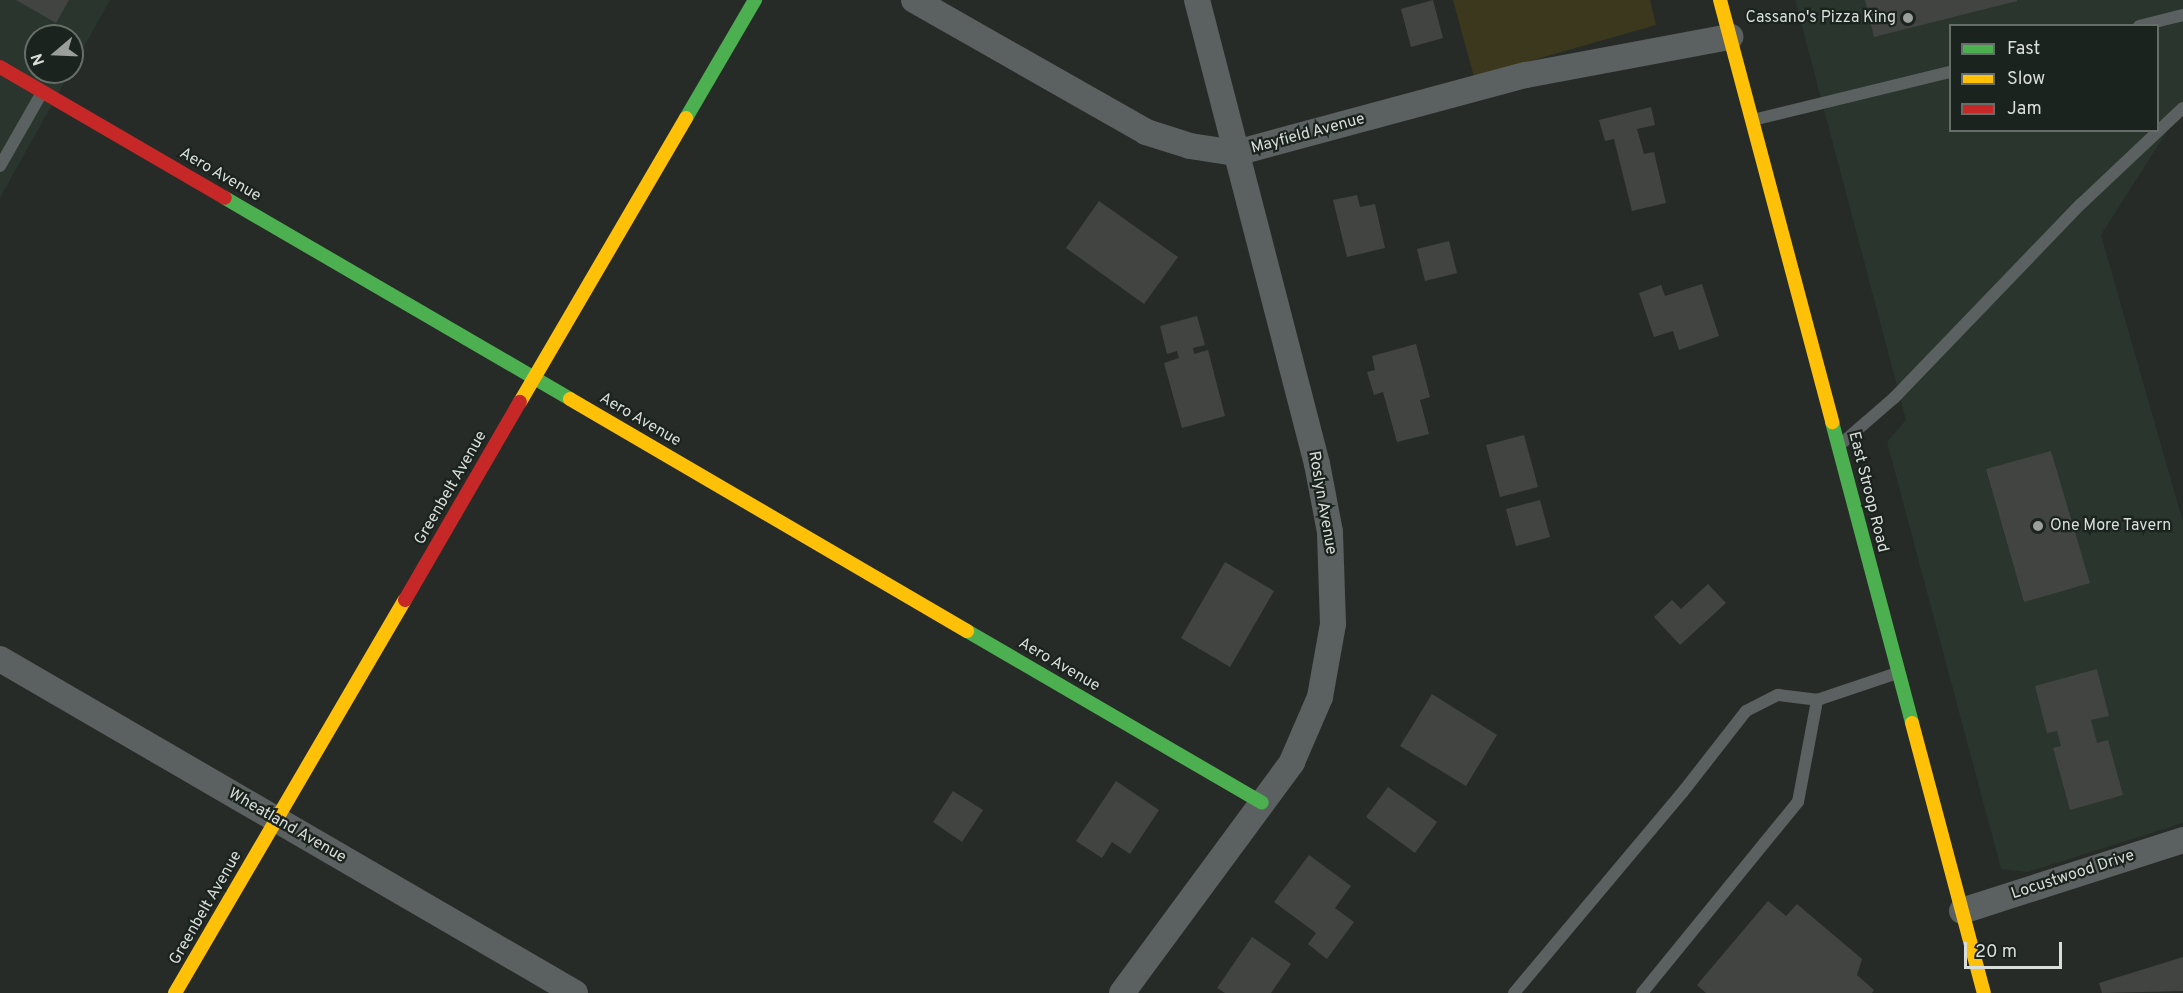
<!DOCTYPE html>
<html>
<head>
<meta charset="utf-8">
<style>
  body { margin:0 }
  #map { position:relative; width:2183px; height:993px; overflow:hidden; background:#272b28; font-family:Overpass,sans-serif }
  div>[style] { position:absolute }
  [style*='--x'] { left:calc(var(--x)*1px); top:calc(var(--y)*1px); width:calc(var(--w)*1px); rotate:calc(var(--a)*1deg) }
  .built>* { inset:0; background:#29352d }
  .green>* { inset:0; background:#3c381e }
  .building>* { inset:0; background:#424442 }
  .lane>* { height:12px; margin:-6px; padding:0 6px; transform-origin:6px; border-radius:6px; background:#5b6160 }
  .street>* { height:26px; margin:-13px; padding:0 13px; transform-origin:13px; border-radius:13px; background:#5b6160 }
  .fast>* { height:14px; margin:-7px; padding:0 7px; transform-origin:7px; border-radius:7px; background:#4caf50 }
  .slow>* { height:14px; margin:-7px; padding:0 7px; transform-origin:7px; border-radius:7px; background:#ffc107 }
  .jam>* { height:14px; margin:-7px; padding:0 7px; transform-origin:7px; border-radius:7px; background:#c62828 }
  .dots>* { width:16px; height:16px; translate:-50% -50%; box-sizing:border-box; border:3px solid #1b231e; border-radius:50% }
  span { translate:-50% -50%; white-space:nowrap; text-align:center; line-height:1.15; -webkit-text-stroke:4.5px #1b231e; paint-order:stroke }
  .poi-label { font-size:16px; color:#d9deda }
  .right { translate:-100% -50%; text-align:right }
  .left { translate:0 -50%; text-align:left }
  .street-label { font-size:16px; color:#d9deda }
  .legend { position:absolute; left:1949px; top:24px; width:210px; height:108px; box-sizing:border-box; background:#1b231e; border:2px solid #676e69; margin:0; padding:8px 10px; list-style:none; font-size:18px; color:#d9deda }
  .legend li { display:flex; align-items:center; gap:12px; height:30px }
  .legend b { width:30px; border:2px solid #676e69 }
  .north { position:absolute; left:24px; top:24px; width:60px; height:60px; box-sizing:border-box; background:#1b231e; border:2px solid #676e69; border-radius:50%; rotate:251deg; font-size:16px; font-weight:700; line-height:24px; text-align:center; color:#d9deda }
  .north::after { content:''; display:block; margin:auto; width:21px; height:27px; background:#9b9f9c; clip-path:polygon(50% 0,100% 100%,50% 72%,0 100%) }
  .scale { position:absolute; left:1964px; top:942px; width:98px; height:27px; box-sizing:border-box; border:3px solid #d9deda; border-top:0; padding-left:8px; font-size:18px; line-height:21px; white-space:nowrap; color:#d9deda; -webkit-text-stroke:4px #1b231e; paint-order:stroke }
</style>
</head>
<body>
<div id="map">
  <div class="built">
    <div style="clip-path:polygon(0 0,110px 0,72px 68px,72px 36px,36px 36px,36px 72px,70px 72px,0 198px)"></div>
    <div style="clip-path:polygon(evenodd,1795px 0,2183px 0,2183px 106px,2101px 235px,2183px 522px,2183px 823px,2028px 872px,2001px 869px,1887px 442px,1906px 420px,1795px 0,1950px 26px,2158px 26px,2158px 130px,1950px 130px,1950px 26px)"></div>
  </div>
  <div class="green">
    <div style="clip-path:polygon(1453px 0,1650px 0,1656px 25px,1474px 77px)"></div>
  </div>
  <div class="building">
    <div style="clip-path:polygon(16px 0,69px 0,56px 23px)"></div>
    <div style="clip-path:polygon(1433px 0,1443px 38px,1411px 47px,1401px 9px)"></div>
    <div style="clip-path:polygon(1865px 0,2017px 0,2017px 1px,1874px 37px)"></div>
    <div style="clip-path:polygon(1651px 107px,1655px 125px,1637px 129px,1644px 154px,1654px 152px,1666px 203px,1632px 211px,1614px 139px,1605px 141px,1599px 120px)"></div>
    <div style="clip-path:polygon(1357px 195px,1360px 207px,1375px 204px,1385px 248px,1347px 257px,1333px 200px)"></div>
    <div style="clip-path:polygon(1099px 201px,1178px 257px,1144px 304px,1066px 248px)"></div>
    <div style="clip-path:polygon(1449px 241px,1457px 273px,1425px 281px,1417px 249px)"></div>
    <div style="clip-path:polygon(1702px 284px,1719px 336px,1679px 350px,1673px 331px,1654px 337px,1639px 293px,1661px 285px,1665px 296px)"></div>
    <div style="clip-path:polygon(1197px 316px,1205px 345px,1193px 348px,1194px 354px,1208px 350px,1225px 416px,1182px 428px,1164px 363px,1179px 358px,1177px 351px,1167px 354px,1160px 326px)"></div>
    <div style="clip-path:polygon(1416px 344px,1430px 397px,1420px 400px,1429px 434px,1397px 442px,1383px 392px,1374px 395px,1367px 372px,1375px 370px,1372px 356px)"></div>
    <div style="clip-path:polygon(1524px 435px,1538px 487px,1500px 497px,1486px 445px)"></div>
    <div style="clip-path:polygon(2051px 451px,2090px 583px,2024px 602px,1986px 469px)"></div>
    <div style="clip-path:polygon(1540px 500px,1550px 537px,1516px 546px,1506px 509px)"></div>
    <div style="clip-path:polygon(1225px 562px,1274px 591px,1230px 667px,1181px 638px)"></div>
    <div style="clip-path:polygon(1708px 584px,1726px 603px,1680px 645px,1654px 617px,1672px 600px,1681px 609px)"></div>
    <div style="clip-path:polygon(2097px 669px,2109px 716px,2091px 720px,2097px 743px,2108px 740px,2123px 795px,2070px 810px,2053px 748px,2061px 746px,2057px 731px,2047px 733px,2035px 686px)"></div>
    <div style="clip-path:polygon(1432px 694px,1497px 735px,1466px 786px,1400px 746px)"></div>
    <div style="clip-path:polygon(1116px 781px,1159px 810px,1130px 854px,1112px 842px,1102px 858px,1076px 841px)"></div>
    <div style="clip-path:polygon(1388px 787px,1437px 822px,1415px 853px,1366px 817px)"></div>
    <div style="clip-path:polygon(953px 791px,983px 810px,962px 842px,933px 822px)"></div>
    <div style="clip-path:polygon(1309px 855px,1351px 886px,1335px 908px,1354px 922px,1327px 959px,1308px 944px,1316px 933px,1274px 902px)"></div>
    <div style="clip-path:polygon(1768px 901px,1786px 916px,1797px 904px,1862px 959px,1857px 975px,1874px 990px,1872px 993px,1706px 993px,1697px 985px)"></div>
    <div style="clip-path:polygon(1252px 937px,1291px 964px,1271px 993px,1225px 993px,1217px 988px)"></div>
    <div style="clip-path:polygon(2183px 957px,2183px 991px,2102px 993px,2099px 983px)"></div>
  </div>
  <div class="lane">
    <div style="--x:2139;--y:26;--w:45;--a:-14"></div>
    <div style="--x:1753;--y:120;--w:203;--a:-13.7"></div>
    <div style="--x:0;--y:166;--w:83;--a:-60.3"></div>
    <div style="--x:1842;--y:443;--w:69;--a:-40.9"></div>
    <div style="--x:1894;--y:398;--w:269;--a:-46.1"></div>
    <div style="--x:2081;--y:204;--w:140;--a:-43.3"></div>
    <div style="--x:1514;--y:993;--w:261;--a:-50"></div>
    <div style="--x:1682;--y:793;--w:104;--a:-52"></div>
    <div style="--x:1746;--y:711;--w:36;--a:-27"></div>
    <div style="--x:1778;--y:695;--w:39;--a:7"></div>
    <div style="--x:1817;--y:700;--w:84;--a:-18.6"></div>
    <div style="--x:1642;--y:993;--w:247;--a:-50.8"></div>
    <div style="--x:1798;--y:802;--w:104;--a:-79.4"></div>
  </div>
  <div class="street">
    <div style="--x:914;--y:0;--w:267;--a:29.6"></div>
    <div style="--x:1146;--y:132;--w:46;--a:17.7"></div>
    <div style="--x:1190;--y:146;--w:47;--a:8.7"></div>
    <div style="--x:1236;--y:153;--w:300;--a:-15.1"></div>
    <div style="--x:1526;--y:75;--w:208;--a:-10.6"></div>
    <div style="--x:0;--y:659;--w:665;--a:30.15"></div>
    <div style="--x:1962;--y:911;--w:232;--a:-17.8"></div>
    <div style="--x:1122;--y:993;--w:287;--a:-53.6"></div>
    <div style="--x:1292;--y:762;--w:71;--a:-66.7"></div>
    <div style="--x:1320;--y:697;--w:74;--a:-79.9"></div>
    <div style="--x:1333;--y:624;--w:92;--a:-91.9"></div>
    <div style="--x:1330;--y:532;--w:69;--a:-100.8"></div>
    <div style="--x:1317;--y:464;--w:479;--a:-104.5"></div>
  </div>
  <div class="fast">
    <div style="--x:686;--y:118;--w:137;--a:-59.7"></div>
    <div style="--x:225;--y:198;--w:399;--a:30.2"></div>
    <div style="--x:1832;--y:422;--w:311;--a:75.1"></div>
    <div style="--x:967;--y:631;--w:341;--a:30.2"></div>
  </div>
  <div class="slow">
    <div style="--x:1720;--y:0;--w:437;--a:75.1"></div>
    <div style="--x:570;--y:399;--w:460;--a:30.3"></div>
    <div style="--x:520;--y:402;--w:329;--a:-59.7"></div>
    <div style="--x:1912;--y:723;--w:279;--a:75.1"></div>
    <div style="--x:175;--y:993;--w:455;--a:-59.7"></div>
  </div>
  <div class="jam">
    <div style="--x:0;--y:67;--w:260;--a:30.2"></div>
    <div style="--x:405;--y:600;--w:229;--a:-59.9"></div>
  </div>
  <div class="dots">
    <div style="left:1908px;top:18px;background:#9b9f9c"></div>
    <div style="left:2038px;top:526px;background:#9b9f9c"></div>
  </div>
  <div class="poi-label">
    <span class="right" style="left:1896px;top:18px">Cassano's Pizza King</span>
    <span class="left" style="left:2050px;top:526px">One More Tavern</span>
  </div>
  <div class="street-label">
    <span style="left:1308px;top:134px;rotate:-15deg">Mayfield Avenue</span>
    <span style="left:220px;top:175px;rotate:30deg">Aero Avenue</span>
    <span style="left:640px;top:420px;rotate:30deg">Aero Avenue</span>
    <span style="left:451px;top:488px;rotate:-60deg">Greenbelt Avenue</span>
    <span style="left:1868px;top:492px;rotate:76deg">East Stroop Road</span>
    <span style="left:1322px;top:503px;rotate:80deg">Roslyn Avenue</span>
    <span style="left:1059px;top:665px;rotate:30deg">Aero Avenue</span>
    <span style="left:287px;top:826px;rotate:30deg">Wheatland Avenue</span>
    <span style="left:2073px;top:875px;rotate:-18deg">Locustwood Drive</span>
    <span style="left:206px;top:908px;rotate:-60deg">Greenbelt Avenue</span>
  </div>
  <ul class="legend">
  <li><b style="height:8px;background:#4caf50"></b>Fast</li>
  <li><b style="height:8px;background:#ffc107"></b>Slow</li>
  <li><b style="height:8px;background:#c62828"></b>Jam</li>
  </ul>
  <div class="north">N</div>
  <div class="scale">20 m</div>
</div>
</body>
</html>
